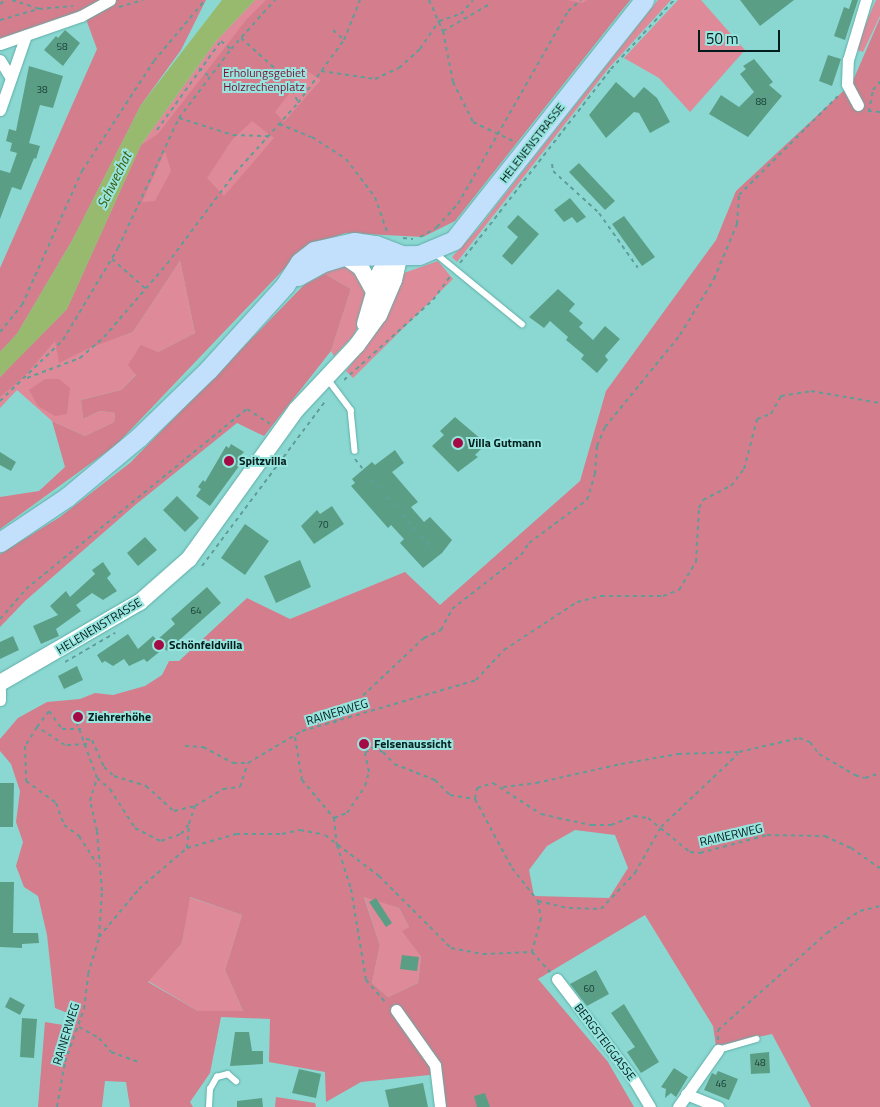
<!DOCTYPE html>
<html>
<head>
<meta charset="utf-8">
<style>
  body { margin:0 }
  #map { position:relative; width:880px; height:1107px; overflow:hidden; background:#8bd8d2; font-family:"Titillium Web",sans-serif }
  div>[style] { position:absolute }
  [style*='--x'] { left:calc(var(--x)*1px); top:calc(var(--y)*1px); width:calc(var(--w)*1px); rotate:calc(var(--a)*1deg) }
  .green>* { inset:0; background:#df8a99 }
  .forest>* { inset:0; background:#d47d8c }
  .water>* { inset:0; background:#97ba6f }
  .building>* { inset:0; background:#5b9e86 }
  .path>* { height:2px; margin-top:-1px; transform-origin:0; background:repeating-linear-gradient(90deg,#5f9d98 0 4px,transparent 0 8px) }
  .roads { filter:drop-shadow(0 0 1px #5fada7) drop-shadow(0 0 1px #5fada7) }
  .lane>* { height:5.5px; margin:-2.75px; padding:0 2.75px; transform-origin:2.75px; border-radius:2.75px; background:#fff }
  .street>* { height:11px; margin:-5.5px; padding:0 5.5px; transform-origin:5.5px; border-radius:5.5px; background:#fff }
  .secondary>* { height:16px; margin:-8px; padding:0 8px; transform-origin:8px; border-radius:8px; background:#fff }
  .primary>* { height:19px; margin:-9.5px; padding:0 9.5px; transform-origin:9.5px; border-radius:9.5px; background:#c2dffc }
  .dots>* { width:14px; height:14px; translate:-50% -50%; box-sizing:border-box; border:2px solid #98e5df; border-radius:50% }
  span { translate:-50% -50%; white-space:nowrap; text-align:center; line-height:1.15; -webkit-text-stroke:4px #98e5df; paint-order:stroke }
  .number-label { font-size:10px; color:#173d36 }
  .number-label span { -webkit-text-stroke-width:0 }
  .park-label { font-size:12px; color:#791032 }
  .street-label { font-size:12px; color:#001d1b }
  .poi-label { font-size:12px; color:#001d1b; font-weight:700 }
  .left { translate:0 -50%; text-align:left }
  .water-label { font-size:14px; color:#3b5903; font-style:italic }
  .scale { position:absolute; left:698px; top:30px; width:82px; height:22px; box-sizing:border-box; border:2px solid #001d1b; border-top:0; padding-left:6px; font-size:15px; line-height:18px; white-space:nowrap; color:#001d1b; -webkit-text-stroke:4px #98e5df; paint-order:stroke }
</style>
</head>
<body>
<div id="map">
  <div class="green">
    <div style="clip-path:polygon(255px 0,630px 0,610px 24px,195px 239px,110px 340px,133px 332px,180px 261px,195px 333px,158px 352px,121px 390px,81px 400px,83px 419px,100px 411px,115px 413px,114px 422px,85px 436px,52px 421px,17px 390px,0 408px,0 377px,67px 309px,141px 145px,216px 41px)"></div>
    <div style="clip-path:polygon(658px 0,671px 0,608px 69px,457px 262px,452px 257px,477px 230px)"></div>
    <div style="clip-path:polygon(678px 0,701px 0,745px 50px,690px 112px,659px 78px,624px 58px)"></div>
    <div style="clip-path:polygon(876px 0,880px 0,880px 16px,863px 52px,855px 49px)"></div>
    <div style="clip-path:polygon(438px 261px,453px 279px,353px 378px,346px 371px,374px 335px,401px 274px)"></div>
    <div style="clip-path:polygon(336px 265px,352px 268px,367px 289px,362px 317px,354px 335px,334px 356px,331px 351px,351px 289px,325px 274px,303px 286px,320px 270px)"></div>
    <div style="clip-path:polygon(364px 896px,399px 908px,409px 927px,403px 931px,421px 957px,418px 983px,388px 997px,372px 983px,380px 945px)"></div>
    <div style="clip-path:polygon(189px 897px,242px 915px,225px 970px,243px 1011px,198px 1011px,148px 981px,182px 943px)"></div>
  </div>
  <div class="forest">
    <div style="clip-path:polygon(0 0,206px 0,181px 50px,141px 105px,73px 239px,17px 334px,0 352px,0 268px,97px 49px,83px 11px,0 41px)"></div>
    <div style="clip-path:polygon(evenodd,266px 0,566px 0,583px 3px,587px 0,630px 0,455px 221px,423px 237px,346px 233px,306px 246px,116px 445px,0 529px,0 497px,39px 491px,65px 467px,52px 421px,85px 436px,114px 422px,115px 413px,100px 411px,83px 419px,81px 400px,121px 390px,136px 375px,128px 365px,141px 345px,158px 352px,195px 333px,180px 261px,133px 332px,89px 348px,59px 363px,55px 341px,23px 378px,0 397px,0 377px,67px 309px,141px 145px,158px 134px,246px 20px,266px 0,300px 66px,321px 80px,284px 122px,275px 112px,294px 87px,300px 66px,266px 0,252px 121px,274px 138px,224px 196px,207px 178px,232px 140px,252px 121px,266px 0,165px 151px,171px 171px,155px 201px,142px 202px,165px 151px)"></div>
    <div style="clip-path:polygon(evenodd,880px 18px,880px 1107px,811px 1107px,772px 1034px,716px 1046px,713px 1026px,645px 915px,538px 979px,608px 1062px,634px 1107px,445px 1107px,439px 1074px,361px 1082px,326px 1102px,325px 1072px,269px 1062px,270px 1019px,221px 1017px,210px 1073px,190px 1102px,193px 1107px,130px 1107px,126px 1082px,105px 1081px,102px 1107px,38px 1107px,45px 1022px,63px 1025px,70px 1014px,55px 1008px,47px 935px,38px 896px,24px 887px,16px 866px,23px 842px,16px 822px,20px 791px,11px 764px,0 751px,0 739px,18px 718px,47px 702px,80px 699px,95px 693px,113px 695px,145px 686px,162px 675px,169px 661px,179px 661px,247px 598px,290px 619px,405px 572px,440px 605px,580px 481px,606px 391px,716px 240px,736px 191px,852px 83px,880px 18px,575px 830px,615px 835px,628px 868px,609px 898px,534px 896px,529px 870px,547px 846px,575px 830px,880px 18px,190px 897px,242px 915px,225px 970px,243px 1011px,198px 1011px,148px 982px,182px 943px,190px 897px,880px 18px,364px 897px,399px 908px,409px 927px,402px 931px,421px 957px,418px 983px,388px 997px,372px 983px,380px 945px,364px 897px)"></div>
    <div style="clip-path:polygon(325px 274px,351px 289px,331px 351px,264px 436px,237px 423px,134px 506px,25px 601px,0 627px,0 554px,60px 517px,130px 463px,303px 286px)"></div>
    <div style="clip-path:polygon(45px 379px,59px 379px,70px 388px,67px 414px,55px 416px,38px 406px,29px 390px)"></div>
    <div style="clip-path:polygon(276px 1097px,315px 1103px,316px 1107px,275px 1107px)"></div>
  </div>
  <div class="water">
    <div style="clip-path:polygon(222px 0,255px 0,216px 41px,141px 145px,67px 309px,0 377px,0 352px,17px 334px,73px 239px,141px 105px)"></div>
  </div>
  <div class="building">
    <div style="clip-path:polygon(740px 0,794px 0,760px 26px)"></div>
    <div style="clip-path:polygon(852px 0,858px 0,845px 40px,834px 36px,844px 7px,849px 9px)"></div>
    <div style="clip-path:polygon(65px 30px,80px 43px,63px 66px,44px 50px,56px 36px,58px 38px)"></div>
    <div style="clip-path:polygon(828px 55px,841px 59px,832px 86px,819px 81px)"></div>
    <div style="clip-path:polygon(754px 59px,773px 82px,769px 85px,782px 96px,748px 137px,709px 114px,721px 95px,739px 107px,754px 92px,740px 74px,746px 69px,743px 66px)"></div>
    <div style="clip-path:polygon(29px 66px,63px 76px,53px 108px,40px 105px,29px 143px,40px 146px,36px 159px,34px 158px,21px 190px,12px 187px,0 219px,0 170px,10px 173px,17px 153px,10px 151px,12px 143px,6px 141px,9px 129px,16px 131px)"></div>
    <div style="clip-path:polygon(616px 82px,634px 98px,644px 87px,657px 98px,670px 122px,650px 133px,639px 113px,634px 112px,606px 138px,589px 115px)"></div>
    <div style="clip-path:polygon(579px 163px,615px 201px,605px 210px,569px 172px)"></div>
    <div style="clip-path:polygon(570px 198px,586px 217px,577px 223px,572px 217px,564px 222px,554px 210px)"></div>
    <div style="clip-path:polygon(518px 215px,539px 234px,512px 265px,502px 256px,518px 237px,507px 227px)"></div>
    <div style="clip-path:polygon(624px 216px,655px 257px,642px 266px,612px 224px)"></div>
    <div style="clip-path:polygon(558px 289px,575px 304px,569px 311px,583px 323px,579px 327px,593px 340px,605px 326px,620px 339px,605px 356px,608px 360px,597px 373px,581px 359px,584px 355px,566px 340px,568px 337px,550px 321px,544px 328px,529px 317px)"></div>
    <div style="clip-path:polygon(455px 417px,482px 440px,478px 445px,482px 448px,475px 455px,478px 457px,458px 472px,432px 446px,444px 435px,440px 431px)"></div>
    <div style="clip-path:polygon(231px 444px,244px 452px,241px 455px,245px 458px,210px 506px,196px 496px,201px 489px,198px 487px,203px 480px,205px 482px,226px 446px,229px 448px)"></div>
    <div style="clip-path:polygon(395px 450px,404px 463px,392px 472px,418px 502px,411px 507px,424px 522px,430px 517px,452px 540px,442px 553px,423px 568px,400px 543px,404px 539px,391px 525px,388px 528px,351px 486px,355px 483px,352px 479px,372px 462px,375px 465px)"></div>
    <div style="clip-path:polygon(0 452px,16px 462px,11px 471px,0 465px)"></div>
    <div style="clip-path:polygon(177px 496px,199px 518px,185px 532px,163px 510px)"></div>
    <div style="clip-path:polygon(332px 506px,344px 524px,314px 544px,301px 526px,317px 510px,320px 514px)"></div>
    <div style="clip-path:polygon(245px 524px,269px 541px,245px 575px,221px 558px)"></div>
    <div style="clip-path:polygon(145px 537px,157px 550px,138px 566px,127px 553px)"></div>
    <div style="clip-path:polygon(300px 560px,311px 587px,276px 603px,264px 576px)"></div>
    <div style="clip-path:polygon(103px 562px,111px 574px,107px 578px,117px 591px,103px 600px,92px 593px,76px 605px,81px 611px,56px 629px,59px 636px,41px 644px,33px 626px,58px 615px,50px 606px,66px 591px,70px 597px,95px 574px,92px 570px)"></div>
    <div style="clip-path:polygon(207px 587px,221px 603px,167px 651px,164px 648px,147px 662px,144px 659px,129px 666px,124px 659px,113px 666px,105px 661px,102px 663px,97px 655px,128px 634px,138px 649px,153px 636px,157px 640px,175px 624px,171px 619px)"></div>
    <div style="clip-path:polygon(13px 636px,19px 650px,0 659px,0 642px)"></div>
    <div style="clip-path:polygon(77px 666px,83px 680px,64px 689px,58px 676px)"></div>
    <div style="clip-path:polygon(0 783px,14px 783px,13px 827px,0 827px)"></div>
    <div style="clip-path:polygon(0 882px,14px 882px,13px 933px,38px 933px,39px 943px,22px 944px,22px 948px,0 947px)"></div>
    <div style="clip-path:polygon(376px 898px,392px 923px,386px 927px,369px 902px)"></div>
    <div style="clip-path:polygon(402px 955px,419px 957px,417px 971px,400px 969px)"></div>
    <div style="clip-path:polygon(596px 970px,609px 994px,587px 1006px,570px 984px)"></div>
    <div style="clip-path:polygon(10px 997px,25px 1005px,20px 1015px,5px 1007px)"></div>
    <div style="clip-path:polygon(624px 1004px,659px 1062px,641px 1073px,627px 1052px,635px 1047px,611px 1013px)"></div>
    <div style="clip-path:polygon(22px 1018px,37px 1019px,34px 1058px,20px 1057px)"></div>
    <div style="clip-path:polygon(235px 1032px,249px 1032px,252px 1051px,263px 1051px,263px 1064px,230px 1066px)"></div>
    <div style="clip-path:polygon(769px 1052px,770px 1073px,751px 1074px,750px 1054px)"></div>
    <div style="clip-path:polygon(674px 1068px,688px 1077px,676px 1097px,671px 1093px,665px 1098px,666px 1089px,661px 1087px)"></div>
    <div style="clip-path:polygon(299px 1069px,321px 1074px,316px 1098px,292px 1093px)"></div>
    <div style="clip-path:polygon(718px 1071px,738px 1079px,729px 1100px,704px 1090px,712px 1073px,716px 1075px)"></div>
    <div style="clip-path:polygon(423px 1083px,428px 1107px,389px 1107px,385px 1090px)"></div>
    <div style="clip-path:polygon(485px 1093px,490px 1107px,477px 1107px,474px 1096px)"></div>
    <div style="clip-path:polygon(262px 1098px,263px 1107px,237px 1107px,237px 1101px)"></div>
  </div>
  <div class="path">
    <div style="--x:12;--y:0;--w:28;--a:18"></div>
    <div style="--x:429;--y:0;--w:34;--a:66"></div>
    <div style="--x:443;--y:31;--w:52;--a:78.9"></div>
    <div style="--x:453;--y:82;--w:45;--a:63.4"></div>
    <div style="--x:473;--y:122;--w:44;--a:25.4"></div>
    <div style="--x:0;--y:4;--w:6;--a:-39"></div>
    <div style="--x:119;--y:7;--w:25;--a:-16"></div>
    <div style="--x:0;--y:20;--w:41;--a:-15.8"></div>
    <div style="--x:39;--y:9;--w:34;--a:-5"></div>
    <div style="--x:333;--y:30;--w:15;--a:42"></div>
    <div style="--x:443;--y:31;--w:54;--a:-29.9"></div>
    <div style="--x:241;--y:38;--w:66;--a:41.9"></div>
    <div style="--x:290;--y:82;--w:22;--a:69"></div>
    <div style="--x:199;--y:68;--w:13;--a:39"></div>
    <div style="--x:321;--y:71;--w:55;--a:8.4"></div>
    <div style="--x:375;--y:79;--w:26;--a:-25"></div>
    <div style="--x:399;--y:68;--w:28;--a:-42"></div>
    <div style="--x:420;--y:49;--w:34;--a:-56"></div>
    <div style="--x:439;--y:21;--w:23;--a:-18"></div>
    <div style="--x:461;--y:14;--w:18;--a:-49"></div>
    <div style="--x:868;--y:111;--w:12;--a:5"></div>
    <div style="--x:869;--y:112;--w:22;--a:-80"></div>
    <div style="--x:873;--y:90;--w:11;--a:-49"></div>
    <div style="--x:179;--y:118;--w:57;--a:17.5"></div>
    <div style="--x:233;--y:135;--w:36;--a:2"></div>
    <div style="--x:279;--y:124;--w:35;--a:22"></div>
    <div style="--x:312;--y:137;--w:40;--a:32.9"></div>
    <div style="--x:346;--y:159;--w:48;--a:52.7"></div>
    <div style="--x:375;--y:197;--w:39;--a:71"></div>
    <div style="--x:157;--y:130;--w:110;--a:-54.3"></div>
    <div style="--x:221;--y:41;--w:13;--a:39"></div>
    <div style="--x:552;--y:164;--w:7;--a:82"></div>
    <div style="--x:553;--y:171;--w:62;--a:42.4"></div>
    <div style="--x:599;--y:213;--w:67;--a:54.7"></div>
    <div style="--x:420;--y:237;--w:20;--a:-30"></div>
    <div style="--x:437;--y:227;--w:31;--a:-48"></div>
    <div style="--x:458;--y:204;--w:222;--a:-60.3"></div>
    <div style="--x:568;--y:11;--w:17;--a:-40"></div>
    <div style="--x:403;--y:238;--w:10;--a:6"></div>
    <div style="--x:112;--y:259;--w:45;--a:41.4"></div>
    <div style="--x:460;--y:263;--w:246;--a:-52.1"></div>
    <div style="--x:611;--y:69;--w:93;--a:-47.6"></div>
    <div style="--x:0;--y:332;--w:35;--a:-51"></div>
    <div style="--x:22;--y:305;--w:147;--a:-65.9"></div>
    <div style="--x:82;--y:171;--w:131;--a:-56.8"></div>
    <div style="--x:154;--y:61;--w:80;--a:-50.1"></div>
    <div style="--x:27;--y:378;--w:57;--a:-20.7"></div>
    <div style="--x:80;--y:358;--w:32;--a:-41"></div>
    <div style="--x:104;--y:337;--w:96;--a:-49.2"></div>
    <div style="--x:167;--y:264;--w:114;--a:-53.2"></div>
    <div style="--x:235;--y:173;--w:94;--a:-48"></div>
    <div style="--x:298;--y:103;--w:78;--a:-53.9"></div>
    <div style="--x:344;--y:40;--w:43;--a:-68.2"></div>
    <div style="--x:344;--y:380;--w:120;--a:-42"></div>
    <div style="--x:433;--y:300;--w:31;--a:-54"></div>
    <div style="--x:0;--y:401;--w:88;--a:-44.1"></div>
    <div style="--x:63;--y:340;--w:107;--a:-59.1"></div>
    <div style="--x:118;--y:248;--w:144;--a:-64.9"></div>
    <div style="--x:179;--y:118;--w:86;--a:-53"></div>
    <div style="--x:231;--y:49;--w:66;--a:-48.1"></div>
    <div style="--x:355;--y:459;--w:18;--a:52"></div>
    <div style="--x:372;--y:480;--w:13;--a:48"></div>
    <div style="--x:387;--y:497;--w:15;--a:48"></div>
    <div style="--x:403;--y:515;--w:19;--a:51"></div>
    <div style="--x:421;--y:536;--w:17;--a:50"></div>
    <div style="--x:202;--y:566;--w:207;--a:-53.2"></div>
    <div style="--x:0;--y:619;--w:40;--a:-49"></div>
    <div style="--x:26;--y:589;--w:285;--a:-39.2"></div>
    <div style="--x:247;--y:409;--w:27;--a:33"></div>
    <div style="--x:65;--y:662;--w:58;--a:-30.1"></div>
    <div style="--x:334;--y:723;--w:124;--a:-43.4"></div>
    <div style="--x:424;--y:638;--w:19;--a:-25"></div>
    <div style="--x:441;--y:630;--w:24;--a:-62"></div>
    <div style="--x:452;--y:609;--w:88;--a:-38"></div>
    <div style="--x:521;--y:555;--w:14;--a:-56"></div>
    <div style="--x:529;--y:543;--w:72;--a:-36.6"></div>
    <div style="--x:587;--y:500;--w:27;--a:-73"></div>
    <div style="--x:595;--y:474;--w:28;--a:-86"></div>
    <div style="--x:597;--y:446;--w:21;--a:-67"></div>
    <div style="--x:605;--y:427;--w:119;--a:-50.8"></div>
    <div style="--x:680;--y:335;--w:66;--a:-58.7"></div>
    <div style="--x:714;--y:279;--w:60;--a:-67.3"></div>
    <div style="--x:737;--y:224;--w:29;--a:-86"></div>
    <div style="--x:739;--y:195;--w:143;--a:-45"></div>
    <div style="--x:37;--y:727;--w:20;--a:-53"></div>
    <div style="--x:49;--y:711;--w:22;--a:54"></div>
    <div style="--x:62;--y:729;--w:19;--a:0"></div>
    <div style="--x:295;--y:737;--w:44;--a:80.8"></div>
    <div style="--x:302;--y:780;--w:50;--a:49.9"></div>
    <div style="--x:334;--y:818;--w:14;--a:-21"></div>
    <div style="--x:347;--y:813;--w:32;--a:-56"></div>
    <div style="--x:365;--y:786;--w:15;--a:-74"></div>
    <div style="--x:369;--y:772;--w:19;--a:-102"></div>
    <div style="--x:365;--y:753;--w:9;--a:-36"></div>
    <div style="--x:372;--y:748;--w:12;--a:20"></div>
    <div style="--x:383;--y:752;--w:16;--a:47"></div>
    <div style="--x:394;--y:764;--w:44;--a:21.3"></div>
    <div style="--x:435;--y:780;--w:21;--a:45"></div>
    <div style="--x:450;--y:795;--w:25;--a:9"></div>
    <div style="--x:86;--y:739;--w:6;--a:9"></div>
    <div style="--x:92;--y:740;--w:30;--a:66"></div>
    <div style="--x:104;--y:767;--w:13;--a:42"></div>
    <div style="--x:114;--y:776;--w:34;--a:17"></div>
    <div style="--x:146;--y:786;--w:38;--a:42"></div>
    <div style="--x:174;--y:811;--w:22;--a:-13"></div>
    <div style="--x:87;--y:744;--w:22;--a:177"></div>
    <div style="--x:65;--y:745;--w:33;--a:-147"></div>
    <div style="--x:37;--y:727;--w:22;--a:122"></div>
    <div style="--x:25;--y:746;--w:35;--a:88"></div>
    <div style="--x:26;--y:781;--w:37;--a:36"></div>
    <div style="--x:56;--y:803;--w:23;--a:70"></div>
    <div style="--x:64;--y:825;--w:19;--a:36"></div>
    <div style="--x:79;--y:836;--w:33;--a:57"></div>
    <div style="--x:185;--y:746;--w:18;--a:3"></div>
    <div style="--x:203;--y:747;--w:34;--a:28"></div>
    <div style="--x:233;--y:763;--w:15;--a:0"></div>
    <div style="--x:97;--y:778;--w:17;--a:40"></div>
    <div style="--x:110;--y:789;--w:46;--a:57.3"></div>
    <div style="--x:135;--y:828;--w:29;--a:27"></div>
    <div style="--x:161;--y:841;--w:21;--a:-19"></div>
    <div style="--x:181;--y:834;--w:13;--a:-51"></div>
    <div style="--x:189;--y:824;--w:19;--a:-72"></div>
    <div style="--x:195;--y:806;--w:33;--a:-31"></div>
    <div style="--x:223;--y:789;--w:17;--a:-7"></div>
    <div style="--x:240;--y:787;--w:25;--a:-72"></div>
    <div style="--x:248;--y:763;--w:63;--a:-30.7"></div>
    <div style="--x:302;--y:731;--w:181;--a:-16.3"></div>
    <div style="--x:476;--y:680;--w:41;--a:-47"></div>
    <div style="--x:504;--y:650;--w:87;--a:-33.3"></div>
    <div style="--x:577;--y:602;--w:25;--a:-14"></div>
    <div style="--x:601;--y:596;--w:62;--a:0"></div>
    <div style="--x:663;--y:596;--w:17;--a:-21"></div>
    <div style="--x:679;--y:590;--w:33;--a:-59"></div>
    <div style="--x:696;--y:562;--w:54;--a:-86.8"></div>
    <div style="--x:699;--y:508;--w:9;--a:-63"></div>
    <div style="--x:703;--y:500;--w:31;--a:-27"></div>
    <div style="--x:731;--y:486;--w:21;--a:-53"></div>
    <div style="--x:744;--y:469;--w:52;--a:-75.4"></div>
    <div style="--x:757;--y:419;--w:15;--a:-20"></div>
    <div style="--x:771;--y:414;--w:21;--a:-61"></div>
    <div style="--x:781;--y:396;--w:30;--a:-9"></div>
    <div style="--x:811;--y:391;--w:70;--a:9.9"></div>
    <div style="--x:503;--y:787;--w:33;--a:-7"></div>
    <div style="--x:536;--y:783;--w:87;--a:-12.6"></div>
    <div style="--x:621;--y:764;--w:58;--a:-10"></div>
    <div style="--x:678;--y:754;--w:61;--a:-1.9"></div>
    <div style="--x:739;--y:752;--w:62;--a:-13.1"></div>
    <div style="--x:799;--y:738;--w:12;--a:20"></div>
    <div style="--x:810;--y:742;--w:15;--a:53"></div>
    <div style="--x:819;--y:754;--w:42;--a:30.3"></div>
    <div style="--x:855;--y:775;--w:10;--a:17"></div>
    <div style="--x:865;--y:778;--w:16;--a:-18"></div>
    <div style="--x:475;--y:799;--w:11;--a:-80"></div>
    <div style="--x:477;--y:788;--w:17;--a:-17"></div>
    <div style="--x:493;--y:783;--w:57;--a:32.9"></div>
    <div style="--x:541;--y:814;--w:17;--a:13"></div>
    <div style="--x:558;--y:818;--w:35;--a:12"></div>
    <div style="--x:592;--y:825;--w:19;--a:0"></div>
    <div style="--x:611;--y:825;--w:25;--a:-21"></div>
    <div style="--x:634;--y:816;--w:14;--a:8"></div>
    <div style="--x:648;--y:818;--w:54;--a:39"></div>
    <div style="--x:690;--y:852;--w:10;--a:6"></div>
    <div style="--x:700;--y:853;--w:69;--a:-15"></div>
    <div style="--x:767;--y:835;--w:58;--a:1"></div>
    <div style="--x:825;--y:836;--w:29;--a:25"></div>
    <div style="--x:851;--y:848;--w:35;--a:35"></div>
    <div style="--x:475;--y:799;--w:78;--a:61.8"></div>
    <div style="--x:512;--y:868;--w:42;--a:51.8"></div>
    <div style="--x:538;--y:901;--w:17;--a:80"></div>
    <div style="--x:541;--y:918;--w:35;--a:105"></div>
    <div style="--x:334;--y:818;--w:27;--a:84"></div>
    <div style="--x:337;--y:845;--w:46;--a:72.3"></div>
    <div style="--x:351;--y:889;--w:92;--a:80.6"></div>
    <div style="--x:366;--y:980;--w:32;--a:49"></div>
    <div style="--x:187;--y:848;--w:22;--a:-85"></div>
    <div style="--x:538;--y:901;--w:32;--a:13"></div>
    <div style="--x:569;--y:908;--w:32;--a:2"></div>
    <div style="--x:601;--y:909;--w:50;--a:-46.6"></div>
    <div style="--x:635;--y:873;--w:53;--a:-60.5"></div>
    <div style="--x:661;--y:827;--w:106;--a:-43.5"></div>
    <div style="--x:99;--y:937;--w:62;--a:-50.2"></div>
    <div style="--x:139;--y:889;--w:63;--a:-40.5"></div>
    <div style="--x:187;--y:848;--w:51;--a:-15.9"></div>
    <div style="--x:236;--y:834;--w:46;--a:0"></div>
    <div style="--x:282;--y:834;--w:18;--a:-13"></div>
    <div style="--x:300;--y:830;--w:25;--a:11"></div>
    <div style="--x:325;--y:835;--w:68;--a:37.2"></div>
    <div style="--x:379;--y:876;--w:102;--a:45"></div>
    <div style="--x:451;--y:948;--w:33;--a:11"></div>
    <div style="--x:483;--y:954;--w:49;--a:-2.3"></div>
    <div style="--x:532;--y:952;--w:27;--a:48"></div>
    <div style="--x:79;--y:1027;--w:23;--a:29"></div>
    <div style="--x:99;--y:1038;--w:18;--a:49"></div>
    <div style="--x:111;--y:1052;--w:30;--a:20"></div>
    <div style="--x:718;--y:1040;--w:10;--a:-90"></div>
    <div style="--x:718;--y:1030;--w:146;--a:-41.7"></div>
    <div style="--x:827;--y:933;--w:40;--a:-34"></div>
    <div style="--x:860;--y:911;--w:21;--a:-14"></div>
    <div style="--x:57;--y:1107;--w:46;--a:-79.9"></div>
    <div style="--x:65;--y:1062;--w:56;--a:-70.3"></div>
    <div style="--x:84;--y:1009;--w:35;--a:-83"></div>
    <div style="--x:88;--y:974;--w:39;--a:-73"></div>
    <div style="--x:99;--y:937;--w:46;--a:-86.3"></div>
    <div style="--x:102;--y:891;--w:60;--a:-94.8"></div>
    <div style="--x:97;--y:831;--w:31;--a:-103"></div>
    <div style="--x:90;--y:801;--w:24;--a:-73"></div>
    <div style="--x:97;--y:778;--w:64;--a:-110.1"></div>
  </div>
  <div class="roads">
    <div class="lane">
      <div style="--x:434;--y:252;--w:114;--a:39.3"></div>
      <div style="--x:327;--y:378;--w:40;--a:53"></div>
      <div style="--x:351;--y:410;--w:41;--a:84.4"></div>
      <div style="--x:718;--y:1050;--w:40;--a:-16"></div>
      <div style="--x:209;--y:1107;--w:18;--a:-87"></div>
      <div style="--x:210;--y:1089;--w:14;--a:-60"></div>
      <div style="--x:217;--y:1077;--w:11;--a:-15"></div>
      <div style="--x:228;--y:1074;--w:11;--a:41"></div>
    </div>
    <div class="street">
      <div style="--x:0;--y:44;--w:86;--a:-19.1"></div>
      <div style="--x:81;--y:16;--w:33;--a:-29"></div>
      <div style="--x:0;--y:60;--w:21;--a:59"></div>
      <div style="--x:858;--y:105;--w:24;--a:-118"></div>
      <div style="--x:847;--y:84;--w:24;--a:-88"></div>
      <div style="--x:848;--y:60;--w:63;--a:-73.3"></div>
      <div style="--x:0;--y:110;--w:79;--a:-70.9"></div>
      <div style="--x:0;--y:690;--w:10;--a:90"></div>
      <div style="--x:557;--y:979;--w:123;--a:52.6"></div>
      <div style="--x:632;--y:1077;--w:35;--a:59"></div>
      <div style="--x:396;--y:1010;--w:67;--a:54.7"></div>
      <div style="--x:435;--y:1065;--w:42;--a:83.2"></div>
      <div style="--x:686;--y:1094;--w:35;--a:22"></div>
      <div style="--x:678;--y:1107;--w:70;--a:-54.9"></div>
    </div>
    <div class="secondary">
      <div style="--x:344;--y:256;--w:21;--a:35"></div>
      <div style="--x:361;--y:268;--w:25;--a:61"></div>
      <div style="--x:365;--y:324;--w:54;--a:-73.9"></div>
      <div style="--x:380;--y:272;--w:9;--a:-58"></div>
      <div style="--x:385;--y:264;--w:18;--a:-34"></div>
      <div style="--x:0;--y:683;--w:162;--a:-30.1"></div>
      <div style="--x:140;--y:602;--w:65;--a:-41.3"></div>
      <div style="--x:189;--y:559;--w:183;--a:-54.3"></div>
      <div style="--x:296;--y:410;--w:89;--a:-46.8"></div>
      <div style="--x:357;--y:345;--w:37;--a:-54"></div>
      <div style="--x:379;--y:315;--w:38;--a:-67"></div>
      <div style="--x:394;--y:280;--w:27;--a:-77"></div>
    </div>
    <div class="primary">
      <div style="--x:298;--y:276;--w:26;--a:-29"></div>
      <div style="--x:321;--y:263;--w:24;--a:-17"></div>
      <div style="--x:344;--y:256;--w:75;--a:-0.8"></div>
      <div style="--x:419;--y:255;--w:38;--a:-23"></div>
      <div style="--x:454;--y:240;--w:306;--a:-51.6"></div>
      <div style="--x:0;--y:542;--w:81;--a:-33.9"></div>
      <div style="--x:67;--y:497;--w:94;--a:-39.8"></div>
      <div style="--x:139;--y:437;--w:96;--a:-44.2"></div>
      <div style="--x:208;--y:370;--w:115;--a:-47.8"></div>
      <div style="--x:285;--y:285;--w:27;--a:-57"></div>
      <div style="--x:300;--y:262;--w:18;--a:-38"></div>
      <div style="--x:314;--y:251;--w:41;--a:-12.7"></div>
      <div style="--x:354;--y:242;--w:22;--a:8"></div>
      <div style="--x:376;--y:245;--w:26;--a:21"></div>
    </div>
  </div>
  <div class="dots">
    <div style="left:458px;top:443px;background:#a40b44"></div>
    <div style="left:229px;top:461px;background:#a40b44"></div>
    <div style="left:159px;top:645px;background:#a40b44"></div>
    <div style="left:78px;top:717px;background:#a40b44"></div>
    <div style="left:364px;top:744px;background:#a40b44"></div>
  </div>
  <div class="number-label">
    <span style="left:62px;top:47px">58</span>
    <span style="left:42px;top:90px">38</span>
    <span style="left:761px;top:102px">88</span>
    <span style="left:323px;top:525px">70</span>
    <span style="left:196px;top:611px">64</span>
    <span style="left:589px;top:989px">60</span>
    <span style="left:760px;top:1063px">48</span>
    <span style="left:721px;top:1084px">46</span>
  </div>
  <div class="park-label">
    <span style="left:264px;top:80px">Erholungsgebiet<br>Holzrechenplatz</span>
  </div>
  <div class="street-label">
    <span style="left:532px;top:143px;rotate:-52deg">HELENENSTRASSE</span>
    <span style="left:99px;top:626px;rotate:-31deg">HELENENSTRASSE</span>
    <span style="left:337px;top:712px;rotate:-17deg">RAINERWEG</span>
    <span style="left:731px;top:835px;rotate:-13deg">RAINERWEG</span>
    <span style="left:66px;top:1034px;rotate:-73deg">RAINERWEG</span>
    <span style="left:605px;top:1042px;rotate:53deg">BERGSTEIGGASSE</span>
  </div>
  <div class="poi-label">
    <span class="left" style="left:468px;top:443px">Villa Gutmann</span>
    <span class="left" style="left:239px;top:461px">Spitzvilla</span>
    <span class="left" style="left:169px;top:645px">Schönfeldvilla</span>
    <span class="left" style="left:88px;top:717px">Ziehrerhöhe</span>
    <span class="left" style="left:374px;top:744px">Felsenaussicht</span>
  </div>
  <div class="water-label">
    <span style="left:114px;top:180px;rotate:-64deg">Schwechat</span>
  </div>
  <div class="scale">50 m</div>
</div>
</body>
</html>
